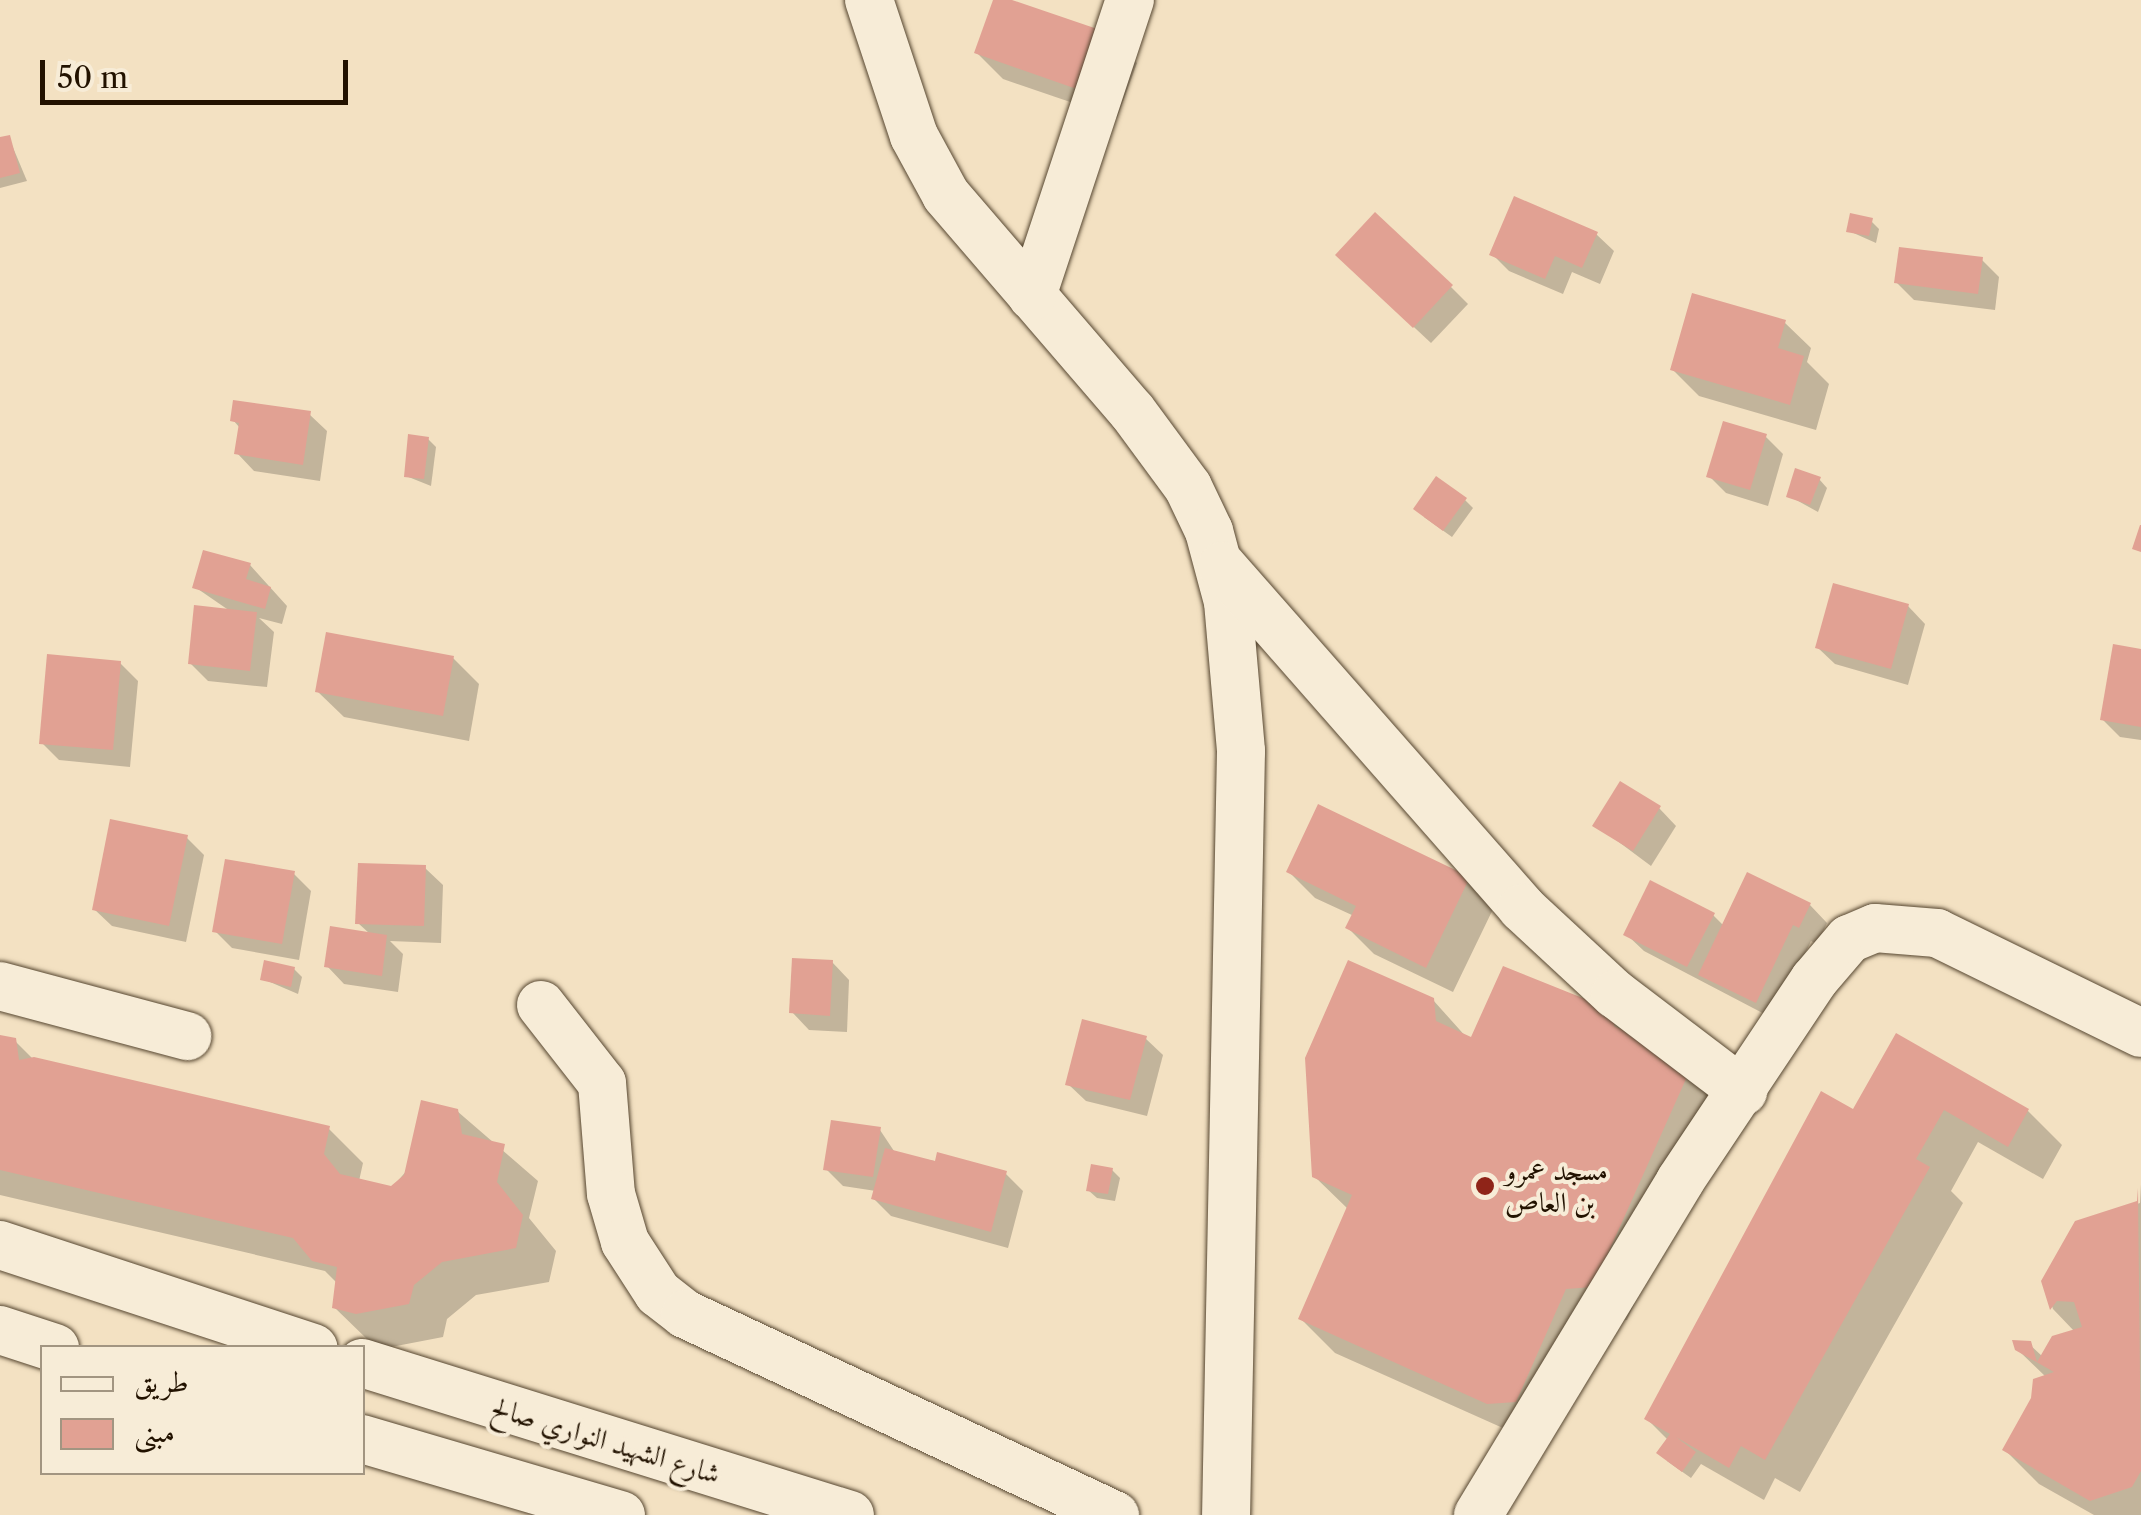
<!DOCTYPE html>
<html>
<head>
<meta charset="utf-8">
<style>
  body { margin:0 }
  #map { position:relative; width:2141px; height:1515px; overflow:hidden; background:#f3e1c2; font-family:"Libre Caslon Text",Amiri,serif }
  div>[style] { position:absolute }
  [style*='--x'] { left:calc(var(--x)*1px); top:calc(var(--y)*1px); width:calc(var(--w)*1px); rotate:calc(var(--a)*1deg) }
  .shadow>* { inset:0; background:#0003 }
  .building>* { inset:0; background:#e1a193 }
  .roads { filter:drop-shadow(0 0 2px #564630) drop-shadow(0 0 2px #564630) }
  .minor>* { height:48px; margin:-24px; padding:0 24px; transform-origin:24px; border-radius:24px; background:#f7ecd7 }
  .dots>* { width:28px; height:28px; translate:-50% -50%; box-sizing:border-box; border:5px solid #f7ecd7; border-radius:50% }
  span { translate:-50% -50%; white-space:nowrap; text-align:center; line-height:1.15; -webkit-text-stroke:8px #f7ecd7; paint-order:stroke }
  .poi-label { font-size:28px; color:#221200 }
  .left { translate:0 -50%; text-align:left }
  .street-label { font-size:28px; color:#221200 }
  .legend { position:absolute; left:40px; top:1345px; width:325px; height:130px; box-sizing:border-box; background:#f7ecd7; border:2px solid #a29581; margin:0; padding:12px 18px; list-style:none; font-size:30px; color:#221200 }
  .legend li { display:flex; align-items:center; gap:20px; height:50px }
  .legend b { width:50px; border:2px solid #a29581 }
  .scale { position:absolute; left:40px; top:60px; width:308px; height:45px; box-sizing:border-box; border:5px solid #221200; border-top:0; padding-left:12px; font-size:30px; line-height:35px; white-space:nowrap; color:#221200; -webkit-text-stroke:8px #f7ecd7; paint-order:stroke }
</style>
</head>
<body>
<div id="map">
  <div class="shadow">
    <div style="clip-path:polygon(995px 0,1110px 36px,1137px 63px,1117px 118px,1003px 79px,977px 53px)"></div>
    <div style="clip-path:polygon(9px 138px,27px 181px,0 188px,0 140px)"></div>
    <div style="clip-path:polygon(1871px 221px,1879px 229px,1876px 243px,1849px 231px)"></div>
    <div style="clip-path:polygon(1596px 234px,1614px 251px,1600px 284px,1572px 272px,1563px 294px,1509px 271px,1492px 254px)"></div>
    <div style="clip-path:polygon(1982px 260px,1999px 277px,1995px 310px,1914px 300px,1896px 282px)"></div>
    <div style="clip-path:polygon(1355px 272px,1451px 287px,1468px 304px,1431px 343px)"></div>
    <div style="clip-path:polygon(1784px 322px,1811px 348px,1807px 362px,1829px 384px,1816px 430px,1699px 396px,1672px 369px)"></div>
    <div style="clip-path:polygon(309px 414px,327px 431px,320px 481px,254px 471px,237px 453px,240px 428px,233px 420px)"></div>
    <div style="clip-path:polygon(1766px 437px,1783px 454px,1768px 506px,1726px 493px,1709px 476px)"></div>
    <div style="clip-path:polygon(428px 439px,436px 447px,431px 486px,406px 476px)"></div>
    <div style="clip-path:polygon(1819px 479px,1827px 488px,1818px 512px,1789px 496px)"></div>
    <div style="clip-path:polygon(1465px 500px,1473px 508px,1452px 537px,1424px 517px)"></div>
    <div style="clip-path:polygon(250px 565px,287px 606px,282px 624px,259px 618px,274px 632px,267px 687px,208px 681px,190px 663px,227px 609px,195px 587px)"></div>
    <div style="clip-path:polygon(1908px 606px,1925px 624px,1908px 685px,1835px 664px,1817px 647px)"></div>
    <div style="clip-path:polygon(2141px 652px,2141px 740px,2120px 737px,2102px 719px)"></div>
    <div style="clip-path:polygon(453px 658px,479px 684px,469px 741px,344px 717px,317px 691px)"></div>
    <div style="clip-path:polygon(120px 663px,138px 681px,130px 767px,59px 760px,42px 743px)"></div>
    <div style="clip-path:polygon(1659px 808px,1676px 826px,1651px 866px,1596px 825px)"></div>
    <div style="clip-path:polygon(186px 837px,204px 855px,186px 942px,112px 926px,94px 909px)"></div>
    <div style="clip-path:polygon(425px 868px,443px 885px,441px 943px,390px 941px,403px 954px,398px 992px,344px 984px,327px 966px,370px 934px,358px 923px)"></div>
    <div style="clip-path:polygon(1289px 872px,1468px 879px,1495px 905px,1453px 992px,1374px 954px,1348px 928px,1354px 916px,1315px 898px)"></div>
    <div style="clip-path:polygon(294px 874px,311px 891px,299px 960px,232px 948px,215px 931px)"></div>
    <div style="clip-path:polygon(1810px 905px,1827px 923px,1817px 944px,1811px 941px,1774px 1019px,1644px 951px,1626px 934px,1713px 915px,1724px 926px)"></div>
    <div style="clip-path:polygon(832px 962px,849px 980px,847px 1032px,809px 1030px,792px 1012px)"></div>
    <div style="clip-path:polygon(294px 969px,302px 977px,298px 994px,263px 979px)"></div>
    <div style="clip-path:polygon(1433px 1000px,1468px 1039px,1618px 1015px,1726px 1098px,1627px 1320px,1600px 1322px,1523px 1437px,1335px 1353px,1301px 1319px,1349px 1210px,1314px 1176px)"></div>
    <div style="clip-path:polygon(1897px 1036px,2028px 1111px,2062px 1145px,2043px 1179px,1978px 1142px,1951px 1191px,1963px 1203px,1800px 1492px,1775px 1478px,1764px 1500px,1701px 1464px,1691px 1478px,1667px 1461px,1668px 1440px,1647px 1419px,1854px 1112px)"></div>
    <div style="clip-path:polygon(0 1037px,15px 1041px,33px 1059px,329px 1129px,363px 1163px,359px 1181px,391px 1189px,457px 1111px,538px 1181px,529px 1218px,556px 1251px,549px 1282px,476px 1295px,447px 1319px,443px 1337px,391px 1347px,369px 1341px,334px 1307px,337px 1283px,325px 1271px,0 1195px)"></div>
    <div style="clip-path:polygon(1145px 1038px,1163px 1055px,1147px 1116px,1086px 1101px,1068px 1084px)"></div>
    <div style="clip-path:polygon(880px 1130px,896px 1154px,1006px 1174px,1023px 1191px,1008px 1248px,891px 1216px,874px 1199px,876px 1191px,843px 1186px,826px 1169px)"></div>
    <div style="clip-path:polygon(1112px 1170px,1120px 1178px,1115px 1201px,1097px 1198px,1088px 1190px)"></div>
    <div style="clip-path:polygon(2141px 1184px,2141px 1515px,2094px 1515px,2039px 1484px,2005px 1450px,2046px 1377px,2017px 1349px,2029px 1344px,2043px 1357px,2075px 1332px,2053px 1309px,2044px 1281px,2077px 1223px,2140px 1203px)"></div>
  </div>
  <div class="building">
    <div style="clip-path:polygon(993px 0,1012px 0,1112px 34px,1091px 94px,974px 53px)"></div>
    <div style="clip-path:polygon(10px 135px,20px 173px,0 178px,0 137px)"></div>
    <div style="clip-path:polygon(1514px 196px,1598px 232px,1582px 268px,1555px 256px,1545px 279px,1489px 255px)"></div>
    <div style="clip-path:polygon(1375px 212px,1453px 285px,1413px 328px,1335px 255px)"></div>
    <div style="clip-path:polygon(1850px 213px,1873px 218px,1869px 236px,1846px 232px)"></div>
    <div style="clip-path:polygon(1899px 247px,1983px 257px,1978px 294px,1894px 283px)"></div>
    <div style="clip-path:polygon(1692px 293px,1786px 320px,1778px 348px,1804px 356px,1790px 405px,1670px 370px)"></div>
    <div style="clip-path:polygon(233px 400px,311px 411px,303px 465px,234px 454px,239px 423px,230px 421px)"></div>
    <div style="clip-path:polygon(1723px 421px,1767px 434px,1750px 490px,1706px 477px)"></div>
    <div style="clip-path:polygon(408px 434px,429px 437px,424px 479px,404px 477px)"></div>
    <div style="clip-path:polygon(1795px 468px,1821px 477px,1810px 505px,1786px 497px)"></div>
    <div style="clip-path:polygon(1436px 476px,1467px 498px,1443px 531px,1413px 509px)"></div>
    <div style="clip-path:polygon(2140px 525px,2141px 525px,2141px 552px,2132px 549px)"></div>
    <div style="clip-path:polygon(203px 550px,251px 563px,246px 579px,271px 587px,265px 609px,192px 588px)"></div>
    <div style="clip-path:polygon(1833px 583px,1909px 604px,1891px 669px,1815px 648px)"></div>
    <div style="clip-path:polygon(194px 605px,257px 612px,250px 671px,188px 664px)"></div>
    <div style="clip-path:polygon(326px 632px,454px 656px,443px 716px,315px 692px)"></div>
    <div style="clip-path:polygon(2113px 644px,2141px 649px,2141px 727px,2100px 720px)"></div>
    <div style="clip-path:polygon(47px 654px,121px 661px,113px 750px,39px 744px)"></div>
    <div style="clip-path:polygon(1620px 781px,1661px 806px,1633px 851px,1592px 826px)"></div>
    <div style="clip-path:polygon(1318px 804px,1470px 877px,1426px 968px,1345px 928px,1356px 906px,1286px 872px)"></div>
    <div style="clip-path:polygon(110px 819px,188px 835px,169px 926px,92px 910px)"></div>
    <div style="clip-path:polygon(225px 859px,295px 871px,282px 944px,212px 932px)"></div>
    <div style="clip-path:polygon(358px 863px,426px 865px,424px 926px,355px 924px)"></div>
    <div style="clip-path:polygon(1747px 872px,1811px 903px,1799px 928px,1793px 925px,1756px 1003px,1698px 975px)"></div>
    <div style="clip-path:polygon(1650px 880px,1715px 913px,1687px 967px,1623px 935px)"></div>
    <div style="clip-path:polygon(330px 926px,387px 935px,382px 976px,324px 967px)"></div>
    <div style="clip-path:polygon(792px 958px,833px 960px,830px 1016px,789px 1013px)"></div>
    <div style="clip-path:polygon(264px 960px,295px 967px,291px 987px,260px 980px)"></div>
    <div style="clip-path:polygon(1348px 960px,1434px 998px,1436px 1021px,1471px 1037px,1503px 966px,1620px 1013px,1614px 1026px,1694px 1061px,1593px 1287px,1566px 1289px,1516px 1402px,1487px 1404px,1298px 1319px,1352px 1195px,1312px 1177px,1305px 1058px)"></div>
    <div style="clip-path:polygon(1082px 1019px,1147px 1036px,1130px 1100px,1065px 1085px)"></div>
    <div style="clip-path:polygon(1896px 1033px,2029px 1109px,2008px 1147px,1944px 1110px,1916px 1159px,1930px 1167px,1765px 1460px,1741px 1446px,1729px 1468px,1676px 1437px,1696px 1452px,1682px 1472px,1656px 1453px,1670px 1434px,1644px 1419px,1821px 1091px,1853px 1109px)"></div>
    <div style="clip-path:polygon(0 1035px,16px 1038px,19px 1060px,34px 1057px,330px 1126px,324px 1154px,340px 1174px,391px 1186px,404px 1175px,421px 1100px,458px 1109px,462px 1134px,505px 1144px,497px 1182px,523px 1215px,516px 1248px,442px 1262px,414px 1285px,409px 1304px,356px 1314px,332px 1308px,337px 1267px,312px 1261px,293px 1238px,0 1170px)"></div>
    <div style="clip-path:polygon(831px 1120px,881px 1127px,873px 1177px,823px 1170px)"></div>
    <div style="clip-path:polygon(885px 1148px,935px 1161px,937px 1152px,1007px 1171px,991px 1232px,871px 1199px)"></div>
    <div style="clip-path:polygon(1091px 1164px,1113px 1168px,1108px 1194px,1086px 1191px)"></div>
    <div style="clip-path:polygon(2138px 1188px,2141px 1471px,2132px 1487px,2090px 1501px,2002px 1450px,2031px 1398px,2033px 1379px,2054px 1372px,2015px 1350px,2012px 1340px,2031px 1341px,2037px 1362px,2052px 1336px,2082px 1327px,2074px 1302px,2057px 1301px,2050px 1310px,2041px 1281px,2075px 1221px,2137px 1201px)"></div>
  </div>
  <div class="roads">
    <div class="minor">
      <div style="--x:869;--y:0;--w:143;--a:71.7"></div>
      <div style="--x:914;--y:136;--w:67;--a:61.5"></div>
      <div style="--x:946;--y:195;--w:285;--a:49.3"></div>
      <div style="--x:1132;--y:411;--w:94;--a:53.6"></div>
      <div style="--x:1188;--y:487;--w:49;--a:64.5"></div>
      <div style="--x:1209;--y:531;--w:73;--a:75"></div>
      <div style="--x:1228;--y:602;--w:150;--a:85"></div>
      <div style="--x:1241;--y:751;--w:764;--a:91.12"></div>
      <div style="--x:1032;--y:296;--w:312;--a:-71.7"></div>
      <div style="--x:1222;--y:566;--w:455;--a:48.7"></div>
      <div style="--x:1522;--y:908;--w:127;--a:42.8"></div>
      <div style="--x:1615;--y:994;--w:161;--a:37.2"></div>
      <div style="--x:0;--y:986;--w:194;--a:15"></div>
      <div style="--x:541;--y:1005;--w:99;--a:52"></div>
      <div style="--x:602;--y:1083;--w:111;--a:85.4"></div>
      <div style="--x:611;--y:1194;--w:50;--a:73.7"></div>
      <div style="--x:625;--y:1242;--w:61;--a:57.1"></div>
      <div style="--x:658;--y:1293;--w:34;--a:38"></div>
      <div style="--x:685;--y:1314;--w:475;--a:25.1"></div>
      <div style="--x:0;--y:1245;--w:330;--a:18.2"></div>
      <div style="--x:0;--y:1330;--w:58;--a:18.1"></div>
      <div style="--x:362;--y:1363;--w:511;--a:17.3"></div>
      <div style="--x:362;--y:1439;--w:270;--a:16.4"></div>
      <div style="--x:1478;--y:1515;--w:390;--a:-58.8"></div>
      <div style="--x:1680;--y:1181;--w:242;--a:-56.3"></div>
      <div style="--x:1814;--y:980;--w:54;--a:-49.5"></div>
      <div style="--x:1849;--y:939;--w:28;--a:-23"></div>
      <div style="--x:1875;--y:928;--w:62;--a:4.6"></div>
      <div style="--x:1937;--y:933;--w:227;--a:26.1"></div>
    </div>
  </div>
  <div class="dots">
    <div style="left:1485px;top:1186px;background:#8f2418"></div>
  </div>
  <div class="poi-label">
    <span class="left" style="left:1505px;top:1186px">مسجد عمرو<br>بن العاص</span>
  </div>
  <div class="street-label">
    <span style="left:606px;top:1440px;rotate:17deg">شارع الشهيد النواري صالح</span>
  </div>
  <ul class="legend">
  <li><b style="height:12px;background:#f7ecd7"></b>طريق</li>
  <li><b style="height:28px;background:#e1a193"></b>مبنى</li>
  </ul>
  <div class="scale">50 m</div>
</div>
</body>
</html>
